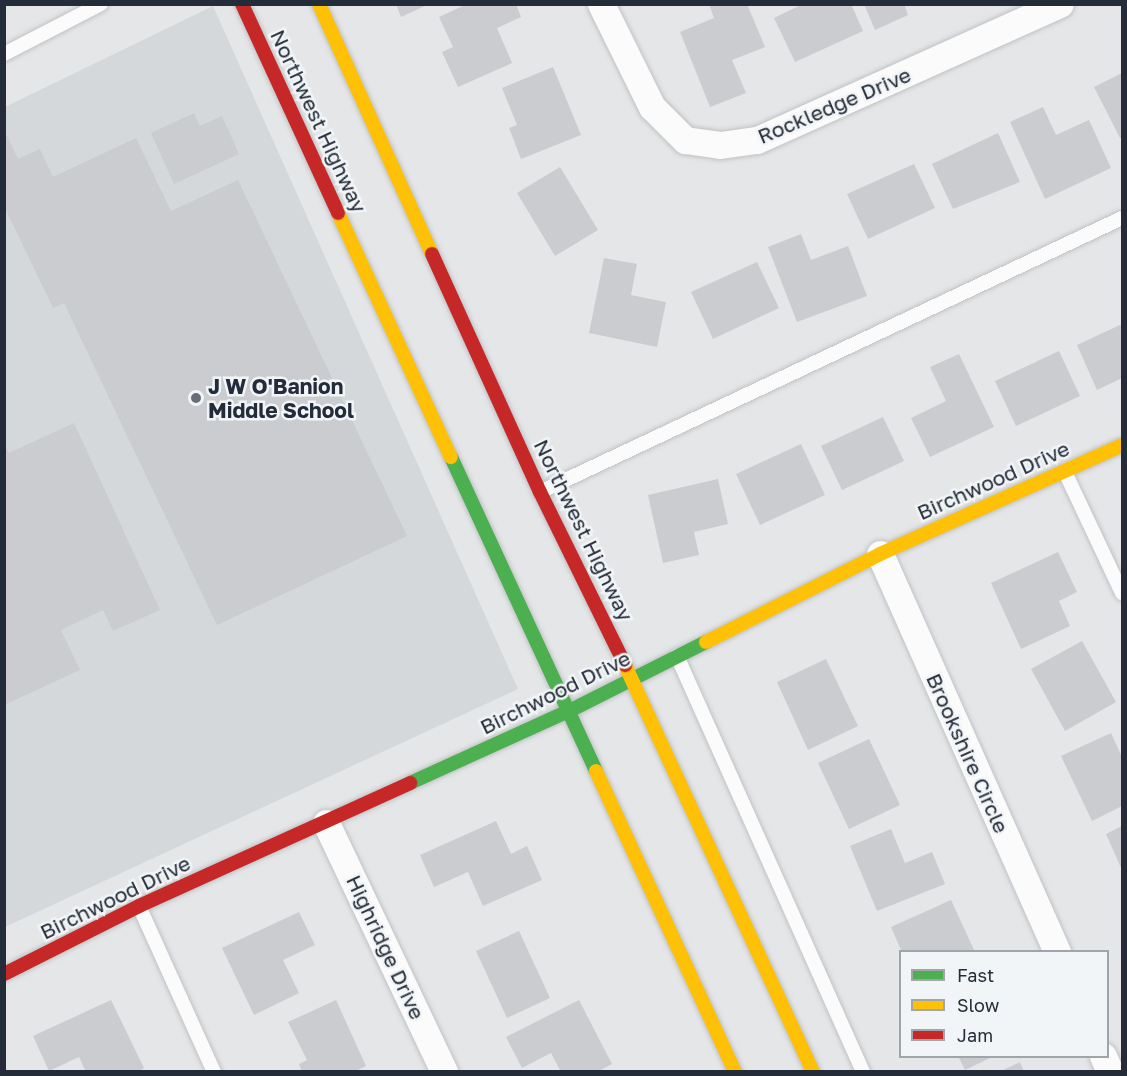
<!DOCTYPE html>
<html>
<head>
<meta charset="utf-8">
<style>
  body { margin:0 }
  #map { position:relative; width:1127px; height:1076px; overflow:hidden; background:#e4e6e8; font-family:"Golos Text",sans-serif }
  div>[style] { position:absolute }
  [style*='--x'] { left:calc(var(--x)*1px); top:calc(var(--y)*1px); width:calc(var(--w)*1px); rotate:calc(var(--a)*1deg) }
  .built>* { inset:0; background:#d4d8db }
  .building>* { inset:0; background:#cacccf }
  .roads { filter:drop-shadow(0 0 2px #c0c2c4) drop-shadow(0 0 2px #c0c2c4) }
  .lane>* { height:14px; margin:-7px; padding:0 7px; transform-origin:7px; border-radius:7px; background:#fbfbfc }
  .street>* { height:27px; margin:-13.5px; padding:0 13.5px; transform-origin:13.5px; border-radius:13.5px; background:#fbfbfc }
  .fast>* { height:14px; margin:-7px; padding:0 7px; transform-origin:7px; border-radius:7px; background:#4caf50 }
  .slow>* { height:14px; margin:-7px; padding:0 7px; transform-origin:7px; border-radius:7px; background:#ffc107 }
  .jam>* { height:14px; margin:-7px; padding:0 7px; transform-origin:7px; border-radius:7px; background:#c62828 }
  .dots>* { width:16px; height:16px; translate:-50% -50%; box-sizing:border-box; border:3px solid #f2f5f7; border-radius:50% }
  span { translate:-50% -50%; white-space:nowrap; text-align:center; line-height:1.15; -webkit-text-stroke:5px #f2f5f7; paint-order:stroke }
  .street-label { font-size:21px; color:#242c39 }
  .poi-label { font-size:21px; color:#242c39; font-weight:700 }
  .left { translate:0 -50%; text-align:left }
  .frame { position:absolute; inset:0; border:6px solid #242c39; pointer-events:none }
  .legend { position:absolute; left:899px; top:950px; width:210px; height:108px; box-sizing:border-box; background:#f2f5f7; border:2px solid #a0a5ab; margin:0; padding:8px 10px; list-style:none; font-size:18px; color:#242c39 }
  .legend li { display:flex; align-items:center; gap:12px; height:30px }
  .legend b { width:30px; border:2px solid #a0a5ab }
</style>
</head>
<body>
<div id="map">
  <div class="built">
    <div style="clip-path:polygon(213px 6px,518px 689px,5px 927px,5px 107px)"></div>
  </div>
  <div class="building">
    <div style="clip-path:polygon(396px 4px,429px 4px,401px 17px)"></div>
    <div style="clip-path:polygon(467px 4px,516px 4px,521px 17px,497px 28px,512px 63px,458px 87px,442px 52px,453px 47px,439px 17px)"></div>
    <div style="clip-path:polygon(709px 4px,747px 4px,765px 47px,732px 60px,746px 93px,710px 107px,680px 32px,714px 18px)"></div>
    <div style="clip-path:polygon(803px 4px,851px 4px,863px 31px,795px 62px,774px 18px)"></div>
    <div style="clip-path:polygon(864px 4px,904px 4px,908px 15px,875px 30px)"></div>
    <div style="clip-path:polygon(553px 67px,581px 135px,521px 159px,509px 128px,517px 125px,502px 88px)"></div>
    <div style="clip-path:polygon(1122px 73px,1122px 137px,1120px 138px,1094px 87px)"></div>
    <div style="clip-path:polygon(1043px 107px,1056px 135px,1089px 120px,1111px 168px,1045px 199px,1010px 122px)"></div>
    <div style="clip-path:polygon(194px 113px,200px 126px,222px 116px,239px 154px,174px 184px,151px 133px)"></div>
    <div style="clip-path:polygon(4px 130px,18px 159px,40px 149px,53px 177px,136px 138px,171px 211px,238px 180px,407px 536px,217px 625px,64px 303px,53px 308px,4px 206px)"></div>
    <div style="clip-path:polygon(998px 133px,1020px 182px,953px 209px,932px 164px)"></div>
    <div style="clip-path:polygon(914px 164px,935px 208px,868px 239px,847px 194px)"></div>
    <div style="clip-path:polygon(560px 167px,598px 230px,555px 256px,517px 193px)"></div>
    <div style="clip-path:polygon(801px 234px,811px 260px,848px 246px,867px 296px,797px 322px,768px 247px)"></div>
    <div style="clip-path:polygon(604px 258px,637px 264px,631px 295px,666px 302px,657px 347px,589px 333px)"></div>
    <div style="clip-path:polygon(757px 262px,779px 308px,713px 339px,691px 292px)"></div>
    <div style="clip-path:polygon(1122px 324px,1122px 378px,1097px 390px,1077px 345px)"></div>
    <div style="clip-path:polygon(1059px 351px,1080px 396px,1016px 426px,995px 381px)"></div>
    <div style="clip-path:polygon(959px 354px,994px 427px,930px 457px,911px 418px,946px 401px,930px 367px)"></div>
    <div style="clip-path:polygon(883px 417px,904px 461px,842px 490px,821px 446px)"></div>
    <div style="clip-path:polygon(74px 423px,160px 610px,113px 631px,103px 610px,61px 630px,80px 670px,4px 705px,4px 444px,9px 453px)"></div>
    <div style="clip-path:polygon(801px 444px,825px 495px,760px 525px,736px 474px)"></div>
    <div style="clip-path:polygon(718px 479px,728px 524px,694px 532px,699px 555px,663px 563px,648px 495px)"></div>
    <div style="clip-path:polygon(1058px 552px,1077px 592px,1059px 601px,1070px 626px,1021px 649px,991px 583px)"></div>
    <div style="clip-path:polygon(1082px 641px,1116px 702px,1065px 731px,1031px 669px)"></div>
    <div style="clip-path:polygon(826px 659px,858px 726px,808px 750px,777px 682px)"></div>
    <div style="clip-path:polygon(1111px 733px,1122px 757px,1122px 806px,1092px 821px,1061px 756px)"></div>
    <div style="clip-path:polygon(869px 739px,900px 805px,849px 829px,818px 763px)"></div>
    <div style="clip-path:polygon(496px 821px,511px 854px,527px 846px,542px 880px,483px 906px,468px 872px,434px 887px,420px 855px)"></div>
    <div style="clip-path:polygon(1122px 826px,1122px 870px,1106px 834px)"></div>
    <div style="clip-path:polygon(891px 829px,905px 863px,932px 852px,945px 884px,877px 911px,850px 846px)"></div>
    <div style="clip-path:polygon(951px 900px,975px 952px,902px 952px,891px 927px)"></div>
    <div style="clip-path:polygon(299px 912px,315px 945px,283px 960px,299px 993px,254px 1015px,222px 948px)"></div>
    <div style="clip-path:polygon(519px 931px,550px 998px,507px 1018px,476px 951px)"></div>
    <div style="clip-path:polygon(111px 1000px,144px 1068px,137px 1072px,86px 1072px,79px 1057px,49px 1071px,33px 1036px)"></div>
    <div style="clip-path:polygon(336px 1000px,366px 1066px,353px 1072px,302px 1072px,299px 1064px,307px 1060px,288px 1022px)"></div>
    <div style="clip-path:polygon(579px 1000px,612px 1064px,597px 1072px,561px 1072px,551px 1053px,522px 1068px,506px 1037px)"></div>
    <div style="clip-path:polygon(958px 1056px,994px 1056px,965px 1070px)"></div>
    <div style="clip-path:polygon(1020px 1062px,1024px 1072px,999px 1072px)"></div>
  </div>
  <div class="roads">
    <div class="lane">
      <div style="--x:4;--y:54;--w:109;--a:-27.3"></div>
      <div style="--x:1065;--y:472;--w:134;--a:64.8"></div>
      <div style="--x:540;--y:492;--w:643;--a:-25.21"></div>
      <div style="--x:677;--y:656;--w:456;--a:65.9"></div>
      <div style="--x:139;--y:906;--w:182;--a:65.7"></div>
    </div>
    <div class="street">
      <div style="--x:601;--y:4;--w:115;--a:63.7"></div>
      <div style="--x:652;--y:107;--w:47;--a:45"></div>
      <div style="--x:685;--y:140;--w:35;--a:8"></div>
      <div style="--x:720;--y:145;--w:37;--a:-8"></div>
      <div style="--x:757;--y:140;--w:332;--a:-24.2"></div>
      <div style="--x:880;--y:554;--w:436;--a:66"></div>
      <div style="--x:326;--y:823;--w:276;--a:64.6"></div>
      <div style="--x:1103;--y:1056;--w:17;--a:66"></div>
    </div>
    <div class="fast">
      <div style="--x:451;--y:457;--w:346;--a:65.2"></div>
      <div style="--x:410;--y:783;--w:175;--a:-24.4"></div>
      <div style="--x:569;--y:711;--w:153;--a:-26.7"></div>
    </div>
    <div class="slow">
      <div style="--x:319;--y:4;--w:274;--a:65.7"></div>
      <div style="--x:338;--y:213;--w:269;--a:65.2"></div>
      <div style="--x:706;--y:642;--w:195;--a:-26.8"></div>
      <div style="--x:880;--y:554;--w:265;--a:-24.2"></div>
      <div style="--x:625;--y:665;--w:448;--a:65.2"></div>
      <div style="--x:596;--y:771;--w:332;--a:65.2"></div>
    </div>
    <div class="jam">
      <div style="--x:242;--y:4;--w:230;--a:65.3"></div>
      <div style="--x:432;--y:254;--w:261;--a:65.6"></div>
      <div style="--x:540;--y:492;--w:193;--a:63.8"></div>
      <div style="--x:4;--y:974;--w:151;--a:-26.7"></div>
      <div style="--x:139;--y:906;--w:298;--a:-24.4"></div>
    </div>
  </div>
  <div class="dots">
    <div style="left:196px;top:398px;background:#676d76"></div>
  </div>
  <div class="street-label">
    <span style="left:834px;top:105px;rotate:-23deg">Rockledge Drive</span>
    <span style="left:319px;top:121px;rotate:65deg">Northwest Highway</span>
    <span style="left:993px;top:480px;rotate:-24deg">Birchwood Drive</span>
    <span style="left:584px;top:530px;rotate:64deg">Northwest Highway</span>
    <span style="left:555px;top:692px;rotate:-26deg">Birchwood Drive</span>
    <span style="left:968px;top:753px;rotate:66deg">Brookshire Circle</span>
    <span style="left:115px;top:897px;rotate:-26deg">Birchwood Drive</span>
    <span style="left:386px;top:947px;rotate:65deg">Highridge Drive</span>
  </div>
  <div class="poi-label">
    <span class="left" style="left:208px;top:398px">J W O'Banion<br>Middle School</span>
  </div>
  <div class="frame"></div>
  <ul class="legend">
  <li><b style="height:8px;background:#4caf50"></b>Fast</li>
  <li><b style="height:8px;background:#ffc107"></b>Slow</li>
  <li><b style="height:8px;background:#c62828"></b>Jam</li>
  </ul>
</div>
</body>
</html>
